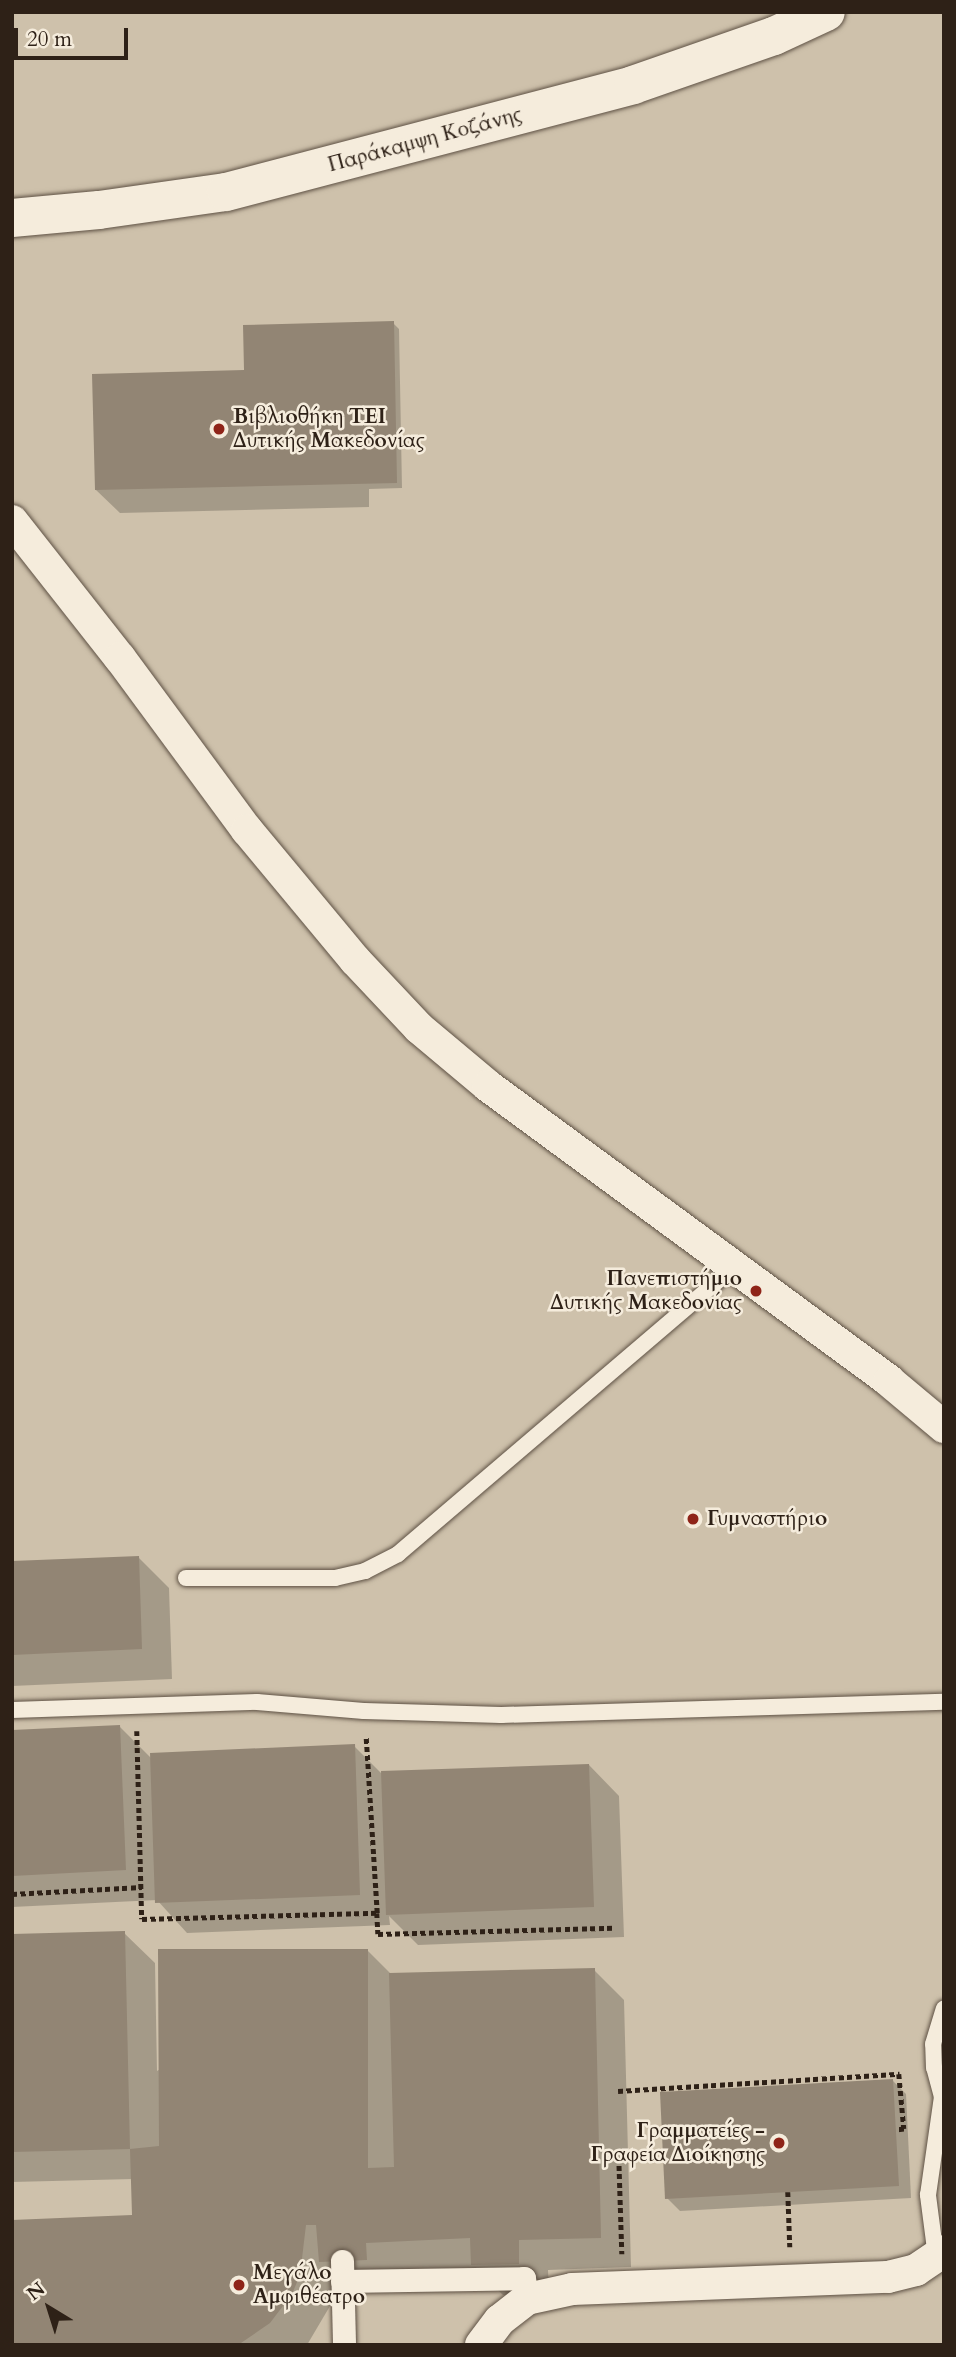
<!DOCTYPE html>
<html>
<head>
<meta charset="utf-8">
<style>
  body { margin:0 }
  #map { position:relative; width:956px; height:2357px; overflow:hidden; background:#efe2c9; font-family:Cardo,serif }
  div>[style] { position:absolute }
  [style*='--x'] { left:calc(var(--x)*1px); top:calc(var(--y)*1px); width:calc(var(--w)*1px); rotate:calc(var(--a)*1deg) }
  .green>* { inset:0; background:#cec1ab }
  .shadow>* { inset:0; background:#0003 }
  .building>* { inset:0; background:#928574 }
  .path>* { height:4.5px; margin-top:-2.25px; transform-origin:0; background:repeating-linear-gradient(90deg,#2e2117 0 5px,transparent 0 8.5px) }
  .roads { filter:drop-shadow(0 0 2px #5e5144) drop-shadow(0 0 2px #5e5144) }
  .service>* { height:16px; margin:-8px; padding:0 8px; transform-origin:8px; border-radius:8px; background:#f5ecdc }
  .pedestrian>* { height:23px; margin:-11.5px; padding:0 11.5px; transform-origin:11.5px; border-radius:11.5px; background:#f5ecdc }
  .minor>* { height:32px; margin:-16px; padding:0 16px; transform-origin:16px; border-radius:16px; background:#f5ecdc }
  .secondary>* { height:38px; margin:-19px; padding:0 19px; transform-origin:19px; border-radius:19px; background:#f5ecdc }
  .dots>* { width:19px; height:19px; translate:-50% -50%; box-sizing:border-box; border:4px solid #f5ecdc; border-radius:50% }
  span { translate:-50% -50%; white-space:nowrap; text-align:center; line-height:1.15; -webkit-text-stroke:5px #f5ecdc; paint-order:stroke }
  .street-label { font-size:21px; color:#2e2117 }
  .poi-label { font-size:21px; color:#2e2117; font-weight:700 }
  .left { translate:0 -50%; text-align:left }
  .right { translate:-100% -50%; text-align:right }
  .frame { position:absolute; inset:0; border:14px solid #2e2117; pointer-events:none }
  .north { position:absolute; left:14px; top:2273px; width:70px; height:70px; -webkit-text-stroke:5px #f5ecdc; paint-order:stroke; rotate:322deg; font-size:19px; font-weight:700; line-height:28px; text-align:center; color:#2e2117 }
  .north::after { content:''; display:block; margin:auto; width:24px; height:32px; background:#2e2117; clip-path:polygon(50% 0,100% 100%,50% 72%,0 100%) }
  .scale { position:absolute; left:14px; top:28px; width:114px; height:32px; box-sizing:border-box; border:4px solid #2e2117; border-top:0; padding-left:9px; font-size:21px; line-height:24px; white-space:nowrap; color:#2e2117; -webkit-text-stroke:5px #f5ecdc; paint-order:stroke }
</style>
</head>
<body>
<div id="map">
  <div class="green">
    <div style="clip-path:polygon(12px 12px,944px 12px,944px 2345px,12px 2345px)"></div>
  </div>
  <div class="shadow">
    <div style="clip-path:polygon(393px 323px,399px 329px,402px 488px,369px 489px,369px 507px,120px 513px,96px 490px,245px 372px)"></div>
    <div style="clip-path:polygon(139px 1558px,169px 1588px,172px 1679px,12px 1686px,12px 1563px)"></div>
    <div style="clip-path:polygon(120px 1727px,152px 1759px,354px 1746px,381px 1773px,589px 1765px,619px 1796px,624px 1937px,418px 1945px,389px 1916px,390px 1925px,187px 1933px,157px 1900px,12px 1907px,12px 1732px)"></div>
    <div style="clip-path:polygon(124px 1933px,155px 1963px,157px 2071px,367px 1950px,392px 1975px,594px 1970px,624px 2000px,631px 2267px,548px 2270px,549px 2294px,503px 2295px,477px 2269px,334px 2275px,330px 2306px,307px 2345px,12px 2345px,134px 2217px,133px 2179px,12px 2182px,12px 1936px)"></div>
    <div style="clip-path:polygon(893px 2081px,906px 2094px,911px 2198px,680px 2211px,667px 2198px)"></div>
  </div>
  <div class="building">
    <div style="clip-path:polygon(394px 321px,397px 483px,95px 490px,92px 374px,244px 370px,243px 325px)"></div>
    <div style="clip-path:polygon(139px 1556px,142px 1649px,12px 1655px,12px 1561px)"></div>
    <div style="clip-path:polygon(120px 1725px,126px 1870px,12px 1876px,12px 1730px)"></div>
    <div style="clip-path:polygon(355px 1744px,360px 1895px,155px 1903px,150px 1753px)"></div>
    <div style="clip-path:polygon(589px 1764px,594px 1907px,386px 1915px,381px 1771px)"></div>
    <div style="clip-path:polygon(125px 1931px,130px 2149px,159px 2146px,158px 1949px,368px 1949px,368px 2168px,394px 2167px,389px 1973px,595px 1968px,601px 2238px,519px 2240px,519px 2264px,471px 2265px,470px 2238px,366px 2243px,367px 2260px,319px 2262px,316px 2225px,306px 2225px,300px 2275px,292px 2294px,270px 2323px,238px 2345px,12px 2345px,12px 2220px,132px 2215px,130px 2149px,12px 2152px,12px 1934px)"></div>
    <div style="clip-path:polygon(893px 2079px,899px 2186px,665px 2199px,660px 2092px)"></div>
  </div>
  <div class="path">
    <div style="--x:137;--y:1731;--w:188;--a:88.5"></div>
    <div style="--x:142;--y:1919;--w:235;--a:-1.5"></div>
    <div style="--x:377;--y:1913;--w:177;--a:-93.6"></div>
    <div style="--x:12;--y:1894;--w:130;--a:-3.1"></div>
    <div style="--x:377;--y:1913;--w:21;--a:87"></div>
    <div style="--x:378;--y:1934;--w:236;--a:-1.5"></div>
    <div style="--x:618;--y:2091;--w:282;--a:-3.5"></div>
    <div style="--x:899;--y:2074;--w:55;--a:84.8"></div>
    <div style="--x:904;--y:2129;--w:8;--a:173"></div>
    <div style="--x:619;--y:2157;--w:97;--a:88.2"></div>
    <div style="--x:788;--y:2192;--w:55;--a:87.9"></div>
  </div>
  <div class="roads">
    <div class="service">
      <div style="--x:186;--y:1578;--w:149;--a:0"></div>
      <div style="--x:335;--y:1578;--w:31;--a:-13"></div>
      <div style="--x:365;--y:1571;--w:37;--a:-27"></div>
      <div style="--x:398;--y:1554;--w:442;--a:-40.5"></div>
      <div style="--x:12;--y:1710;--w:245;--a:-1.9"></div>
      <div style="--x:257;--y:1702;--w:107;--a:4.8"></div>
      <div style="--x:364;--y:1711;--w:137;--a:1.7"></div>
      <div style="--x:501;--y:1715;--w:443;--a:-1.7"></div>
      <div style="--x:936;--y:2257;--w:63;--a:-97.4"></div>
      <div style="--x:928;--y:2195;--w:99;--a:-81.9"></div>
      <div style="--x:942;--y:2097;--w:30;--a:-105"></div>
      <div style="--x:934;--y:2068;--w:24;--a:-92"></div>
      <div style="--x:933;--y:2044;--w:37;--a:-73"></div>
    </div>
    <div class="pedestrian">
      <div style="--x:342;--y:2261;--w:84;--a:88.6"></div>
      <div style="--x:342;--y:2281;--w:182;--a:-0.9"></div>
      <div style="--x:524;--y:2278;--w:21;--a:82"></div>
    </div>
    <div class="minor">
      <div style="--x:12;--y:521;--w:174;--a:51.8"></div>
      <div style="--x:120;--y:658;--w:214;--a:53.6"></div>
      <div style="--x:247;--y:830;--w:169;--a:50.3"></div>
      <div style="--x:355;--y:960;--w:93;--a:46.7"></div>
      <div style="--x:419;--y:1028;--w:90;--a:40"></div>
      <div style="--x:488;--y:1086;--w:498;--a:36.3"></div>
      <div style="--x:889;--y:1381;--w:72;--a:39.9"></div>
      <div style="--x:481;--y:2345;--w:31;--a:-53"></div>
      <div style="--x:500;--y:2320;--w:34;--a:-38"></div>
      <div style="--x:527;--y:2299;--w:46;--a:-12.5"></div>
      <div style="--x:572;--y:2289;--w:316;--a:-2.2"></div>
      <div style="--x:888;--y:2277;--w:29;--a:-14"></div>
      <div style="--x:916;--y:2270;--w:34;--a:-34"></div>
    </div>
    <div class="secondary">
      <div style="--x:12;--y:218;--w:87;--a:-5.3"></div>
      <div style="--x:99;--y:210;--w:128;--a:-8.1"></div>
      <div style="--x:226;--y:192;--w:421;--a:-14.7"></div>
      <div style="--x:633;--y:85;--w:149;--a:-19.2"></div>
      <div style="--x:774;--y:36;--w:57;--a:-24.8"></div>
    </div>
  </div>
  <div class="dots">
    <div style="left:219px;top:429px;background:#8f2418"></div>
    <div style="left:756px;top:1291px;background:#8f2418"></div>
    <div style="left:693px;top:1519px;background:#8f2418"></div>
    <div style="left:779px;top:2143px;background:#8f2418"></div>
    <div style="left:239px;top:2285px;background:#8f2418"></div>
  </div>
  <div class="street-label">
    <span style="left:425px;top:140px;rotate:-15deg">Παράκαμψη Κοζάνης</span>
  </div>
  <div class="poi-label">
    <span class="left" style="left:233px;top:429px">Βιβλιοθήκη ΤΕΙ<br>Δυτικής Μακεδονίας</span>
    <span class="right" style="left:742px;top:1291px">Πανεπιστήμιο<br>Δυτικής Μακεδονίας</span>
    <span class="left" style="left:707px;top:1519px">Γυμναστήριο</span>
    <span class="right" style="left:765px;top:2143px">Γραμματείες -<br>Γραφεία Διοίκησης</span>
    <span class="left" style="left:253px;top:2285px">Μεγάλο<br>Αμφιθέατρο</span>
  </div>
  <div class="frame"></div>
  <div class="north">N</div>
  <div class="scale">20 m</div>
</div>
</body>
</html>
